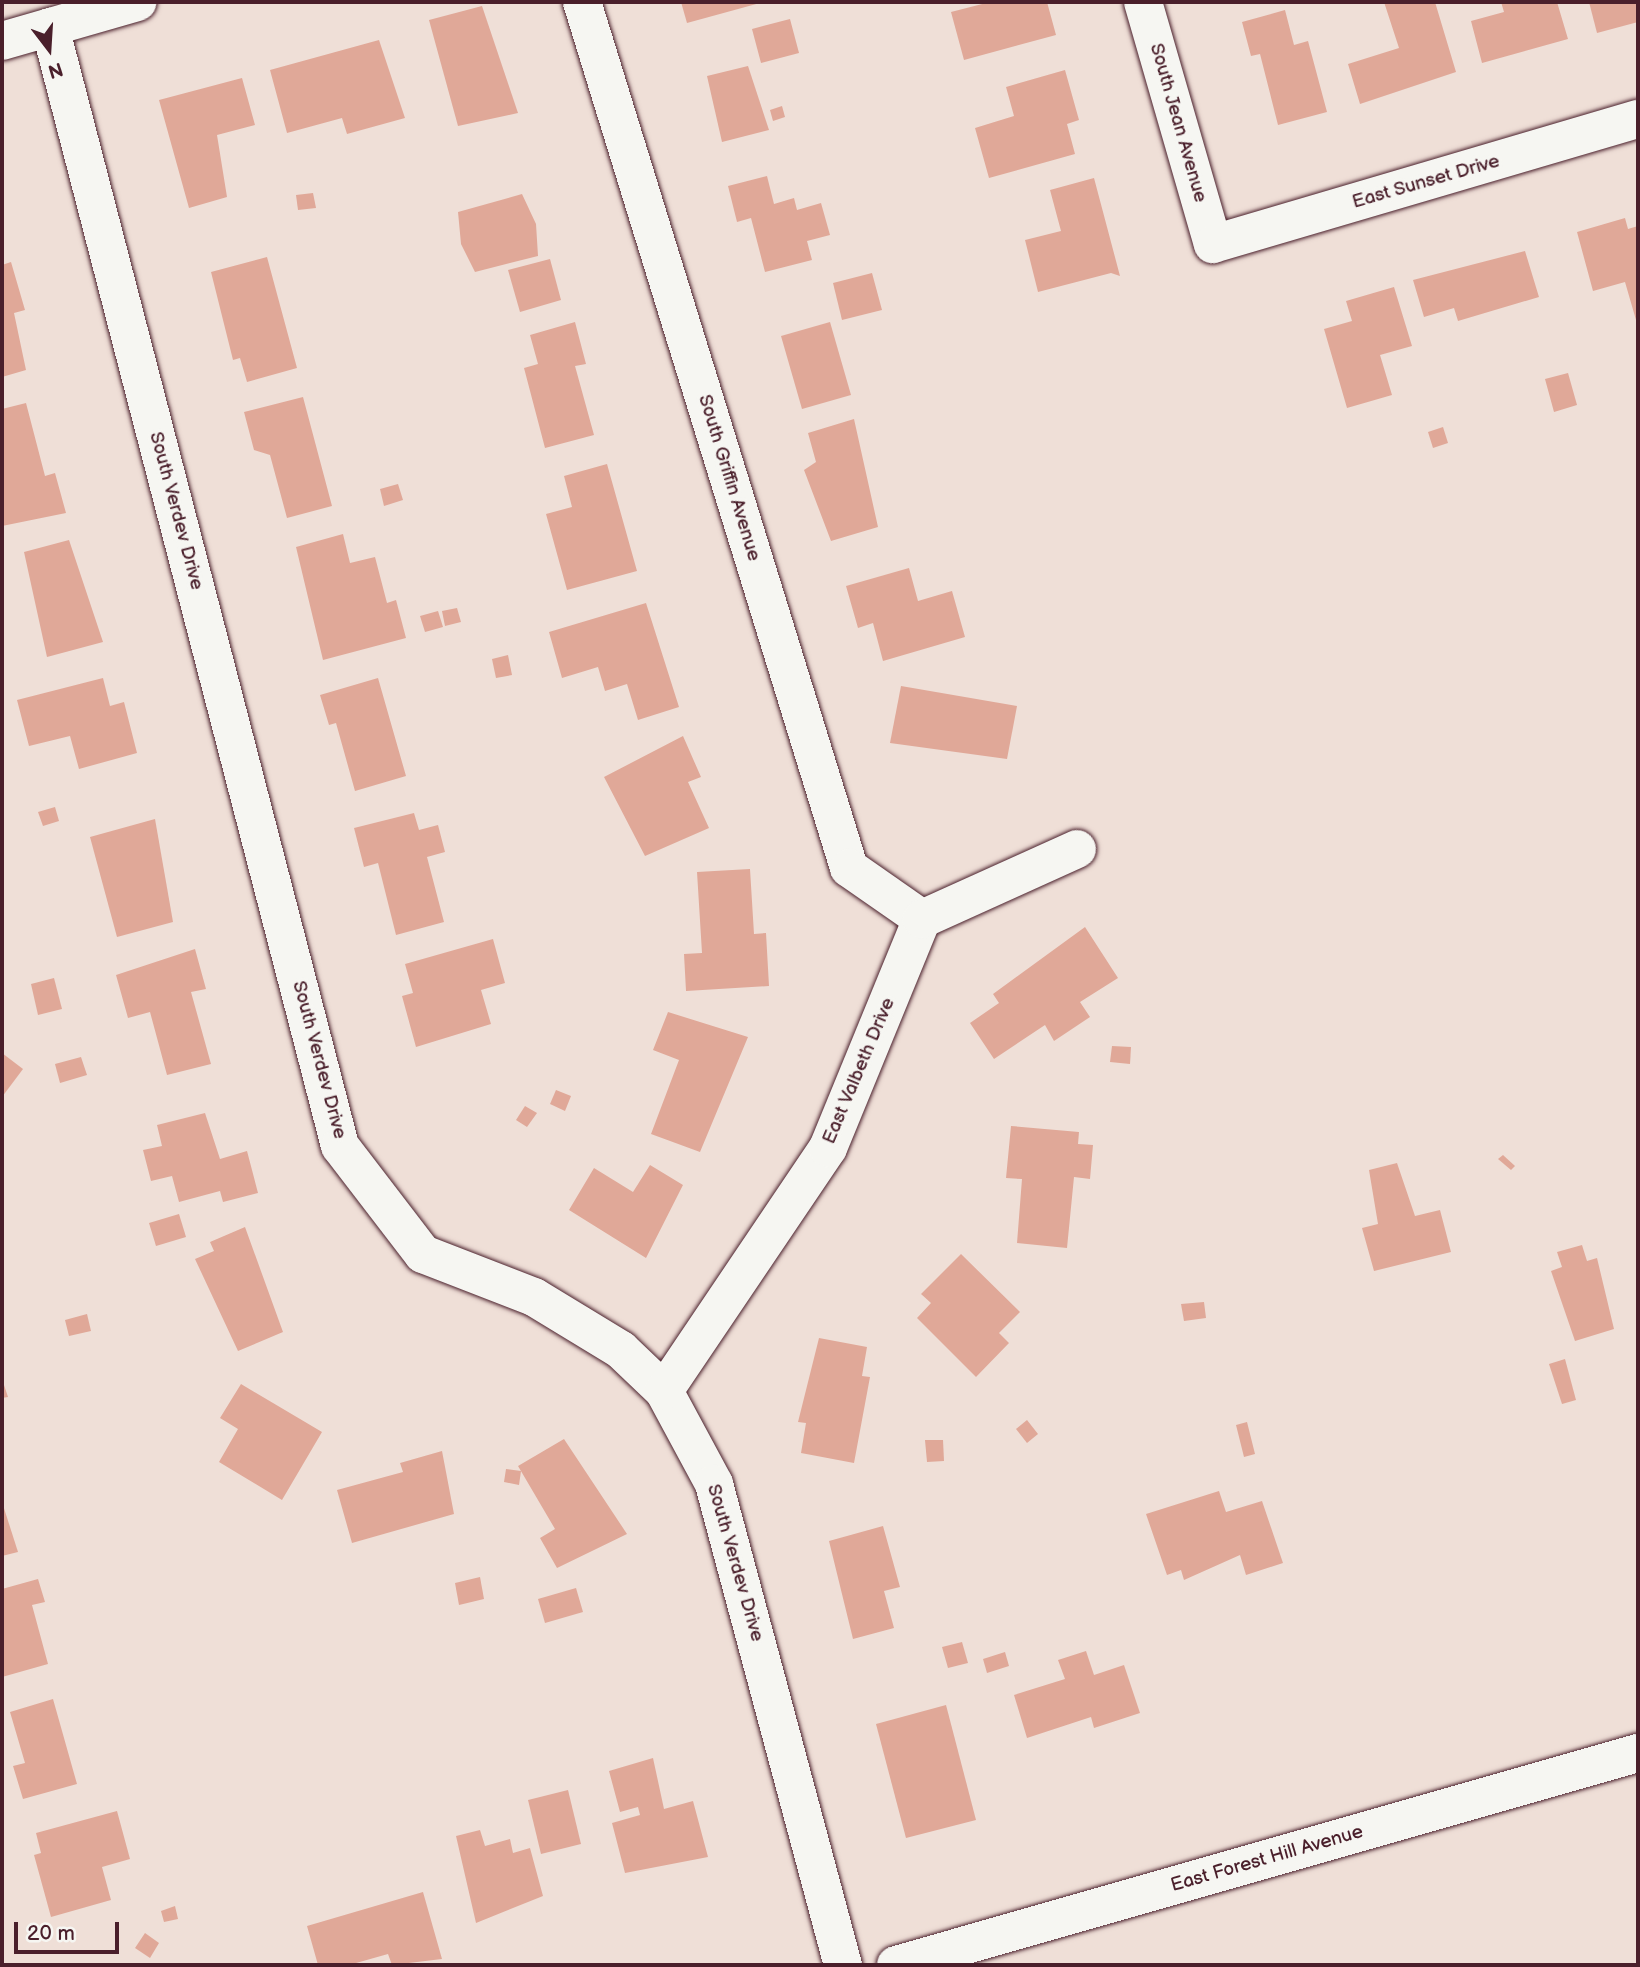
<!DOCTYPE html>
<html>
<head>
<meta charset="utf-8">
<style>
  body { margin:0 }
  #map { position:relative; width:1640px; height:1967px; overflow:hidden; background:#efdfd7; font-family:"Balsamiq Sans",sans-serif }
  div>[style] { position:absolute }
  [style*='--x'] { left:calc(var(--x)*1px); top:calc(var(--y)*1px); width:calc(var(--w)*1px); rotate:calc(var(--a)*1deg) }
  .building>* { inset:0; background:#e0a898 }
  .roads { filter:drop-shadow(0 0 2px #4a1f2b) drop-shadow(0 0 2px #4a1f2b) }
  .minor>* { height:38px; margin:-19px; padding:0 19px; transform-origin:19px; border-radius:19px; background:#f6f6f2 }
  span { translate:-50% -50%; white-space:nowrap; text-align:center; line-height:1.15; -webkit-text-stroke:7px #f6f6f2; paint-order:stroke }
  .street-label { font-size:19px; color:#4a1f2b }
  .frame { position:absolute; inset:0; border:4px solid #4a1f2b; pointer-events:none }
  .north { position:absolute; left:14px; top:14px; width:70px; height:70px; -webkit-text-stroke:5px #f6f6f2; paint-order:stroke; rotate:163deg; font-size:19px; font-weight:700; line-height:28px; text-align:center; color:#4a1f2b }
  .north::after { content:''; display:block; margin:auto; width:24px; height:32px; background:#4a1f2b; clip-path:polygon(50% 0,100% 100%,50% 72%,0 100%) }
  .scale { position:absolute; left:14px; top:1922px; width:105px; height:32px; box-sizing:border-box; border:4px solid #4a1f2b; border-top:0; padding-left:9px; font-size:21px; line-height:24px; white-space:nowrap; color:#4a1f2b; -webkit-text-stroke:5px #f6f6f2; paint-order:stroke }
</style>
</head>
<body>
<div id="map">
  <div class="building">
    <div style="clip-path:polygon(681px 2px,760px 2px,760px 3px,687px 23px)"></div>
    <div style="clip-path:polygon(990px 2px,1047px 2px,1056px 35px,964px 60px,951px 12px)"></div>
    <div style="clip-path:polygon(1384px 2px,1435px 2px,1456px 72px,1360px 104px,1348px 64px,1399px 48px)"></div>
    <div style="clip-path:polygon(1501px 2px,1557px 2px,1568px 39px,1482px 63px,1471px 21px,1504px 12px)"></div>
    <div style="clip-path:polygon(1589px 2px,1638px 2px,1638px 22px,1597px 33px)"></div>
    <div style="clip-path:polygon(482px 6px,518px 113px,458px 126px,429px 20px)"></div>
    <div style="clip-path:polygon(1285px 10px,1294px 45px,1308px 41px,1327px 112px,1278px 125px,1260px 54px,1251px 56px,1242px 22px)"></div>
    <div style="clip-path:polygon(790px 19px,799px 53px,761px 63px,752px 29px)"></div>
    <div style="clip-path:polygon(379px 40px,405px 118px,347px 134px,342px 118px,287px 133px,270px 70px)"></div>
    <div style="clip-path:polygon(748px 66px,769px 130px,722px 142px,707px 76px)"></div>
    <div style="clip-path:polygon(1065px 70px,1079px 120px,1067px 124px,1075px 154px,989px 178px,975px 128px,1014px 116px,1006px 87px)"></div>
    <div style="clip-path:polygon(242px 78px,255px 125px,217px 135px,227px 197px,189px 208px,159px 100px)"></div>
    <div style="clip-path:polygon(782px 106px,785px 117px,773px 121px,770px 110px)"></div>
    <div style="clip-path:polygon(767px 176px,774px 204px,794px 198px,797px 210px,821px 203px,830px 235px,807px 241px,812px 260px,765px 272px,751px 218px,737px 222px,728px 186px)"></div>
    <div style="clip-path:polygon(1094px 178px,1120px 276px,1111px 273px,1038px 292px,1025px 240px,1061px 231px,1050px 190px)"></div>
    <div style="clip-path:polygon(313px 193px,316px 208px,298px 210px,296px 195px)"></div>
    <div style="clip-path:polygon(522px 194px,536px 224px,538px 256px,475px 272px,461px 244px,458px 212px)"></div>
    <div style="clip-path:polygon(1625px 218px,1628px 229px,1638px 226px,1636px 320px,1625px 282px,1593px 291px,1577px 232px)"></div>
    <div style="clip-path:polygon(1525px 251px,1539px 297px,1458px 321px,1454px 308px,1424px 317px,1413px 280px)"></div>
    <div style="clip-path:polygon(267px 257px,297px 368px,247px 382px,240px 358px,233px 360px,211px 272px)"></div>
    <div style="clip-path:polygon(550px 259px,561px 300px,520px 312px,508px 270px)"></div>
    <div style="clip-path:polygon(11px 262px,25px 310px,14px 313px,26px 370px,2px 377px,2px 265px)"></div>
    <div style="clip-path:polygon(872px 273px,882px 310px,842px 320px,833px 283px)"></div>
    <div style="clip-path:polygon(1394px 287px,1412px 346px,1380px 355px,1392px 395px,1347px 408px,1324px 329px,1352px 321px,1346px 301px)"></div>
    <div style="clip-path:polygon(575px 322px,586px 364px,575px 366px,594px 435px,545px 448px,524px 368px,538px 364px,530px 335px)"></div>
    <div style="clip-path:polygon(830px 322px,851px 395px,802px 409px,781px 336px)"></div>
    <div style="clip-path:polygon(1568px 373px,1577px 405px,1554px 412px,1545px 379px)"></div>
    <div style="clip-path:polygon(303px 397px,332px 506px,287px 518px,270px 455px,254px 450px,244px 412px)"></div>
    <div style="clip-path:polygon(26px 403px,45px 476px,55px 473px,66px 513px,2px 526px,2px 409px)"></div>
    <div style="clip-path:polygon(854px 419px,878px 527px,831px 541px,804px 470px,816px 462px,808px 433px)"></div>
    <div style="clip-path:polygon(1443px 427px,1448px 443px,1433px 448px,1428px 432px)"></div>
    <div style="clip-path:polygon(607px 464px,637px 571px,567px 590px,546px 514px,572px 507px,564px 476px)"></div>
    <div style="clip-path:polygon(398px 484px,403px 500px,384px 506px,380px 489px)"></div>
    <div style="clip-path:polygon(343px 534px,350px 563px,375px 557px,387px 603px,396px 600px,406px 638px,323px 660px,296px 547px)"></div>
    <div style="clip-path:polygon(69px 540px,103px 642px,47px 657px,24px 552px)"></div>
    <div style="clip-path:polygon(909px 568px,918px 601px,952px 591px,965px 637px,883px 661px,873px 623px,858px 628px,846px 586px)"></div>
    <div style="clip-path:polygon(646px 603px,679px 707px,638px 720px,627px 684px,605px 691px,598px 667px,562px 678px,549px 632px)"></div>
    <div style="clip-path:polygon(457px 608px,461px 622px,445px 626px,442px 611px)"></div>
    <div style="clip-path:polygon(438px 611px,443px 627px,425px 632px,420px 616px)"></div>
    <div style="clip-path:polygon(508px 655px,512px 675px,496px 678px,492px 659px)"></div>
    <div style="clip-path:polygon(103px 678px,110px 706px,124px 702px,137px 753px,79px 769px,70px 736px,29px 746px,17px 700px)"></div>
    <div style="clip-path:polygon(378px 678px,406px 776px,355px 791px,336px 723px,329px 725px,320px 695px)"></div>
    <div style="clip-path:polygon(901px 686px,1017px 706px,1007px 759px,890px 743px)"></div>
    <div style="clip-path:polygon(683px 736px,701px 777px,688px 782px,709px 828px,645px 856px,604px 777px)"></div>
    <div style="clip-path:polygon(55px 807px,59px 821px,43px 826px,38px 812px)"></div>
    <div style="clip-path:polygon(414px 813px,419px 830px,438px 825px,445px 852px,427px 857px,444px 922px,396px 935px,378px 863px,364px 867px,354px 828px)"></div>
    <div style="clip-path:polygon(155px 819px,173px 922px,117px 937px,90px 837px)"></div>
    <div style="clip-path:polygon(750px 869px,754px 934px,766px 933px,769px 986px,686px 991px,684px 954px,702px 953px,697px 872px)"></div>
    <div style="clip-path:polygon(1085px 927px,1118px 978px,1080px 1002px,1090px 1017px,1054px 1041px,1045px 1025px,994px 1059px,970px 1023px,999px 1003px,993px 994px)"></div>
    <div style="clip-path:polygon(493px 939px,505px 983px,481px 990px,491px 1024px,416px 1047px,402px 996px,413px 993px,405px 964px)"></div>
    <div style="clip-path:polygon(195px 949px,206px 989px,191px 992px,211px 1064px,167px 1075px,150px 1012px,128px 1018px,116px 975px)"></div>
    <div style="clip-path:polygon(54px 978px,62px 1009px,38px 1015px,31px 984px)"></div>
    <div style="clip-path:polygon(668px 1012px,748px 1037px,700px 1152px,651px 1134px,679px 1060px,653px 1050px)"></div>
    <div style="clip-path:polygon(1112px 1046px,1131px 1047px,1130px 1064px,1110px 1062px)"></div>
    <div style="clip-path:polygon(2px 1053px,23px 1069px,2px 1097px)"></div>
    <div style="clip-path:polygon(81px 1057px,87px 1075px,60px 1083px,55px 1064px)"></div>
    <div style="clip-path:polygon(556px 1090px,571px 1096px,565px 1111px,550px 1104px)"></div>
    <div style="clip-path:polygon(525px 1106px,537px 1113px,527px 1127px,516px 1120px)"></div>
    <div style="clip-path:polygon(205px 1113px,220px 1159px,247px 1151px,258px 1193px,223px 1202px,220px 1191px,179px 1202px,172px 1176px,151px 1181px,143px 1150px,162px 1146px,157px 1125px)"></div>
    <div style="clip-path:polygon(1011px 1126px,1079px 1132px,1078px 1144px,1093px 1145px,1090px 1179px,1074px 1177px,1067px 1248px,1017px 1243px,1022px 1179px,1006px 1178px)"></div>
    <div style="clip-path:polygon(1503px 1155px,1515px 1166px,1511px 1170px,1498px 1159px)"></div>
    <div style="clip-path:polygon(1397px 1163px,1415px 1216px,1440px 1210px,1451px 1252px,1374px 1271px,1362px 1228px,1378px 1224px,1369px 1170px)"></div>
    <div style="clip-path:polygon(650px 1165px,683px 1185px,646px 1258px,569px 1210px,594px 1168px,633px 1192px)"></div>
    <div style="clip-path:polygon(179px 1214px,186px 1237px,156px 1246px,149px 1223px)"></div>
    <div style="clip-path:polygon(245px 1227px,283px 1332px,238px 1351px,195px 1259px,214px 1251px,210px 1242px)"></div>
    <div style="clip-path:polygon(1582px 1245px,1587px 1261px,1597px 1258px,1614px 1329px,1575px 1341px,1551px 1271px,1562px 1267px,1557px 1252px)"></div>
    <div style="clip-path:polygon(961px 1254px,1020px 1312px,999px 1333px,1009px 1343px,976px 1377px,917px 1318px,931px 1303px,921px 1294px)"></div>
    <div style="clip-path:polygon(1204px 1302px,1206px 1318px,1184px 1321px,1181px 1304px)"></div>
    <div style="clip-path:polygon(87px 1314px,91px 1331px,69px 1336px,65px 1320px)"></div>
    <div style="clip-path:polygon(819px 1338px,867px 1347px,862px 1376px,870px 1377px,854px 1463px,801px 1453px,806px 1423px,798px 1422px)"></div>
    <div style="clip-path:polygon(1565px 1359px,1576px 1400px,1562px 1404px,1549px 1364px)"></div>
    <div style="clip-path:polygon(2px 1379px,8px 1397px,2px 1398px)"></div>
    <div style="clip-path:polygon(241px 1384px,322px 1432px,282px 1500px,219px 1462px,238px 1429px,220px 1418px)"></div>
    <div style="clip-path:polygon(1027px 1420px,1038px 1434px,1027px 1443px,1016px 1429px)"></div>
    <div style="clip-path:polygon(1247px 1422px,1255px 1454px,1244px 1457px,1236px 1425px)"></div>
    <div style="clip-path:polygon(564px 1439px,627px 1534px,557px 1568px,540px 1538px,555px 1529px,518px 1466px)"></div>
    <div style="clip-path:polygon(925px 1440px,943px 1440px,944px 1461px,927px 1462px)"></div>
    <div style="clip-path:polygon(442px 1451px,454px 1514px,352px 1543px,337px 1490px,403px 1472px,400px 1463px)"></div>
    <div style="clip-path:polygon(506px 1469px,521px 1471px,519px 1485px,504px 1482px)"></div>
    <div style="clip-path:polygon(1219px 1491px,1226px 1512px,1262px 1501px,1283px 1563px,1246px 1575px,1240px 1555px,1184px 1580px,1181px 1570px,1167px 1575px,1146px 1514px)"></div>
    <div style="clip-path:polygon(2px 1502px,18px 1552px,2px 1556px)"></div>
    <div style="clip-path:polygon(883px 1526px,900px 1587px,884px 1591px,894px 1628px,853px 1639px,829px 1541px)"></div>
    <div style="clip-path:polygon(480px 1577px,484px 1599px,459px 1605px,455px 1583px)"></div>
    <div style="clip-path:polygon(38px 1579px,45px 1602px,32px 1605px,48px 1664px,2px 1677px,2px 1589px)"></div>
    <div style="clip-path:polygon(576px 1588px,583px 1612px,545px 1623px,538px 1599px)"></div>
    <div style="clip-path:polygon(962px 1642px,968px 1663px,948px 1668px,942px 1647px)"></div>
    <div style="clip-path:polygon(1086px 1651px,1094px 1675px,1124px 1665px,1140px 1713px,1094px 1728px,1091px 1717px,1027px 1738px,1014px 1695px,1065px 1679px,1058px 1660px)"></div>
    <div style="clip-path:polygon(1005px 1652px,1009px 1666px,987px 1673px,983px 1659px)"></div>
    <div style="clip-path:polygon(53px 1699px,77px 1784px,23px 1799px,13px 1766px,25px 1763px,10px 1712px)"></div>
    <div style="clip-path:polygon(946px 1705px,976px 1820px,906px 1838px,876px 1724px)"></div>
    <div style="clip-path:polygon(653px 1758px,664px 1809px,693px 1801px,708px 1857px,625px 1873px,612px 1823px,640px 1815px,638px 1807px,620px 1812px,609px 1771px)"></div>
    <div style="clip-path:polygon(568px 1790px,581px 1844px,541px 1854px,528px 1800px)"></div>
    <div style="clip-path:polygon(117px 1811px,130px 1859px,102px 1867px,111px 1900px,51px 1917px,34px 1855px,41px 1853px,36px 1833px)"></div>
    <div style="clip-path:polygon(480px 1830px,485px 1846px,510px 1839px,513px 1853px,530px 1848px,543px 1896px,476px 1923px,456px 1836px)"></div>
    <div style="clip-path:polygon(423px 1892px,442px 1959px,392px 1965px,388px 1954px,349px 1965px,318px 1965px,307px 1926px)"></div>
    <div style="clip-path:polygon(175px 1906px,178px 1919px,164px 1922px,161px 1911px)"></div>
    <div style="clip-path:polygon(145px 1933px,159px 1943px,150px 1958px,135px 1948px)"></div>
  </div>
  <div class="roads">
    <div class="minor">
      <div style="--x:582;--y:2;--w:906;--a:72.86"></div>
      <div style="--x:849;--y:868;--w:89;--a:34.9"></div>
      <div style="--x:1143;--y:2;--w:252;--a:73.9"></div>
      <div style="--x:1213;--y:244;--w:443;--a:-16.4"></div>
      <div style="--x:50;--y:27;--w:1156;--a:75.47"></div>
      <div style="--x:340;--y:1146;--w:136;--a:52.5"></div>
      <div style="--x:423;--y:1254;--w:119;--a:21.2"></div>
      <div style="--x:534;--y:1297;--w:102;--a:31.3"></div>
      <div style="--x:621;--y:1350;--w:59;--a:43.6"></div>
      <div style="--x:664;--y:1391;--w:106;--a:61.7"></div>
      <div style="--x:714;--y:1484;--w:498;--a:75"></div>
      <div style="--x:2;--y:41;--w:141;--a:-16.1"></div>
      <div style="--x:664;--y:1391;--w:293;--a:-56"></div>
      <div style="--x:828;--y:1148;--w:248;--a:-67.7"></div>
      <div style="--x:922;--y:919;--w:170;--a:-24.3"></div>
      <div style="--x:896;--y:1965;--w:772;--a:-15.95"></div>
    </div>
  </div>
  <div class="street-label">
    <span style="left:1178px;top:123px;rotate:74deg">South Jean Avenue</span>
    <span style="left:1426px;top:182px;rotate:-16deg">East Sunset Drive</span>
    <span style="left:729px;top:478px;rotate:73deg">South Griffin Avenue</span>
    <span style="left:176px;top:511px;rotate:75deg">South Verdev Drive</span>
    <span style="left:319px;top:1060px;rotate:75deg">South Verdev Drive</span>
    <span style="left:859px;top:1071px;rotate:-67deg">East Valbeth Drive</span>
    <span style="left:735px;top:1563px;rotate:74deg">South Verdev Drive</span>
    <span style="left:1267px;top:1859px;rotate:-16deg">East Forest Hill Avenue</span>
  </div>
  <div class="frame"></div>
  <div class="north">N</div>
  <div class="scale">20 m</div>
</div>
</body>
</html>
